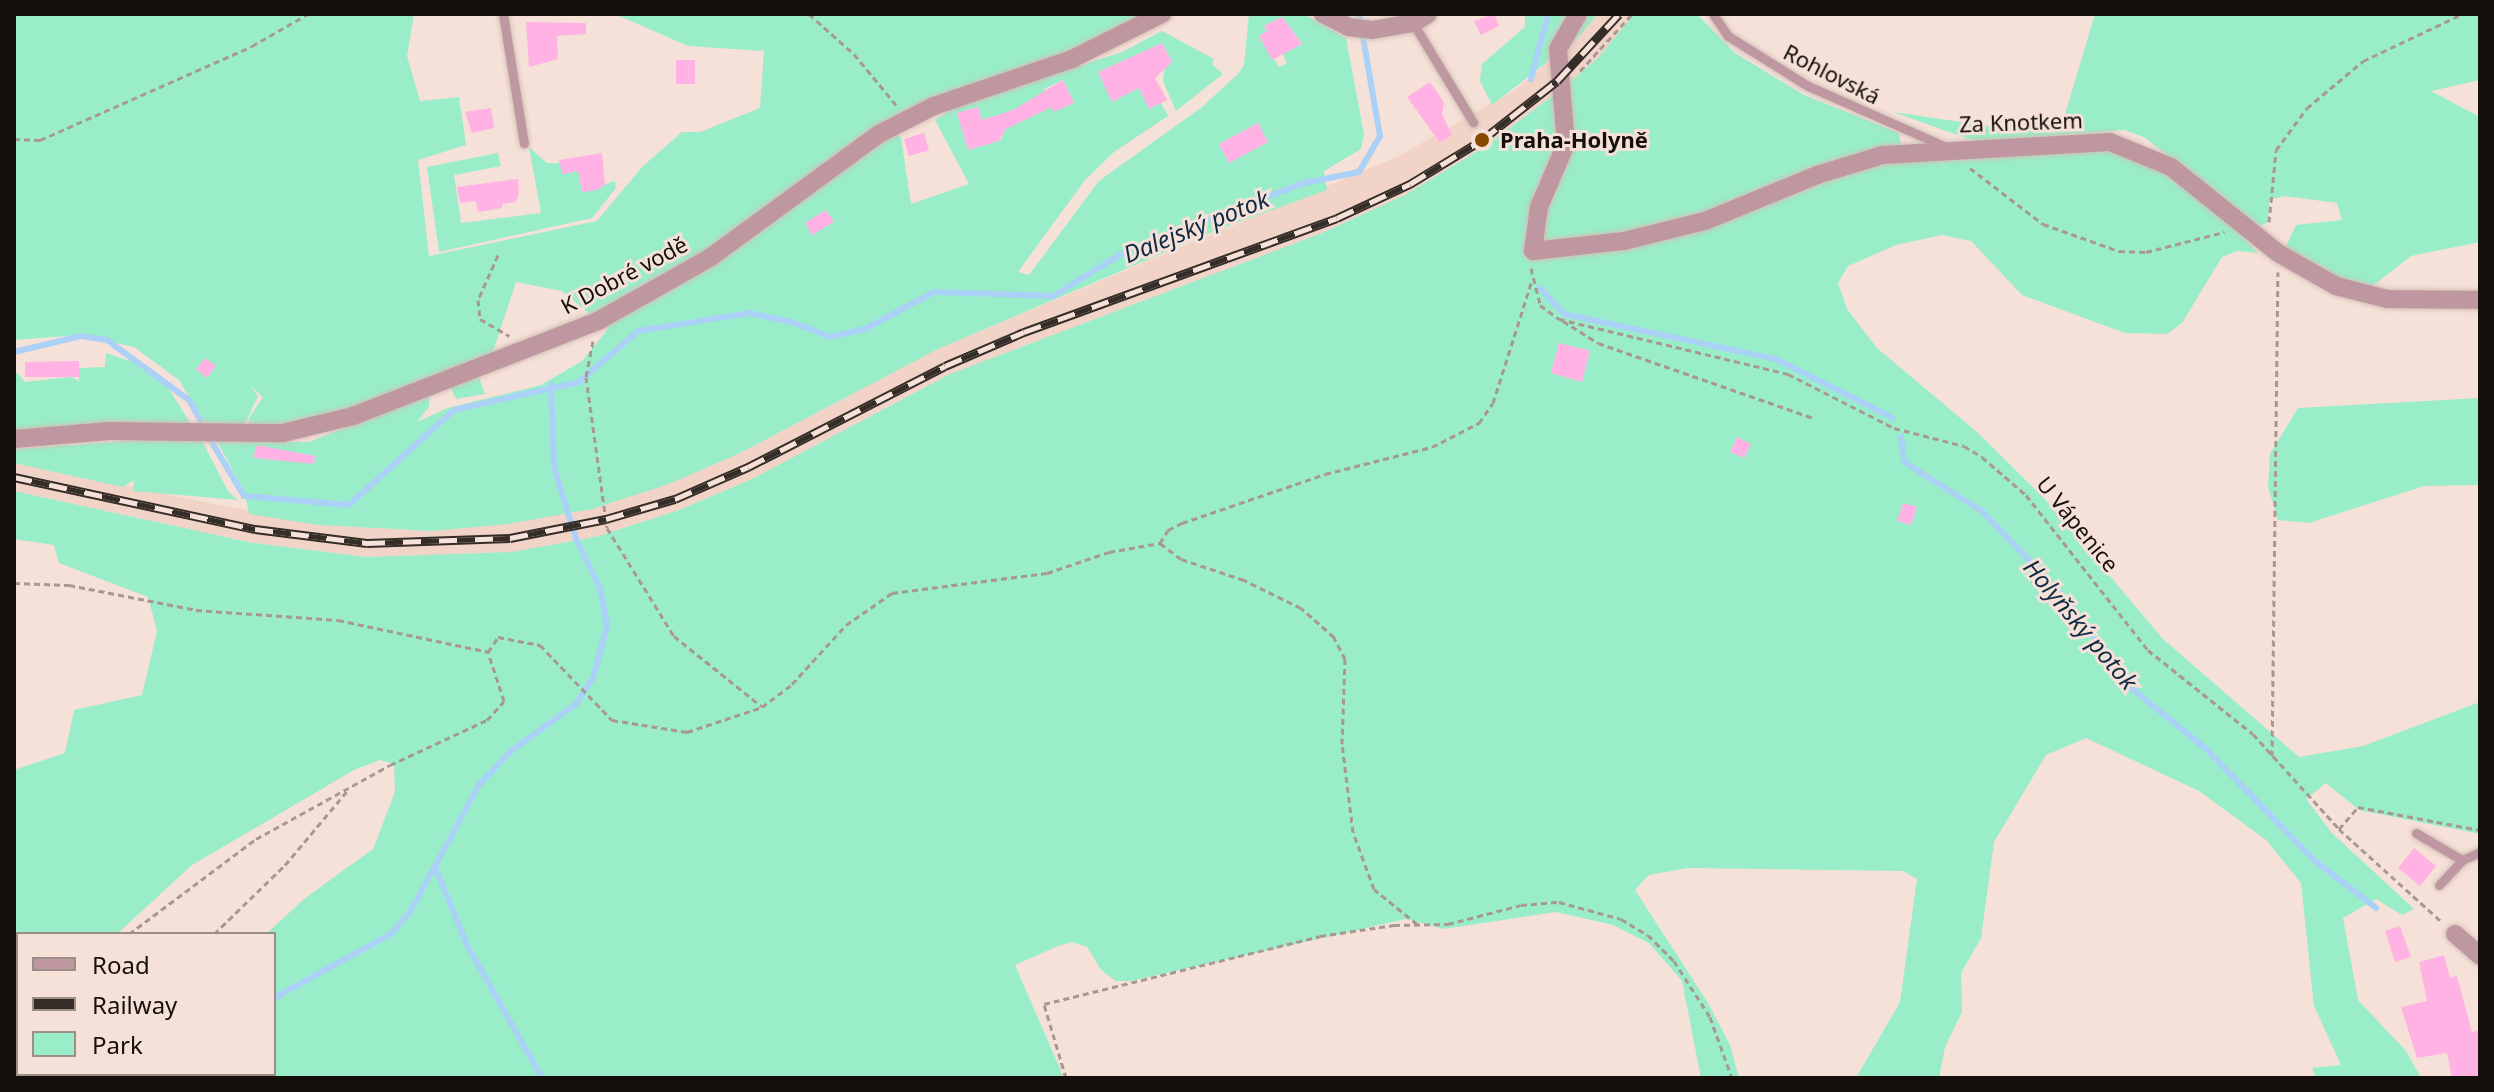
<!DOCTYPE html>
<html>
<head>
<meta charset="utf-8">
<style>
  body { margin:0 }
  #map { position:relative; width:2494px; height:1092px; overflow:hidden; background:#f6e1d8; font-family:"Noto Sans",sans-serif }
  div>[style] { position:absolute }
  [style*='--x'] { left:calc(var(--x)*1px); top:calc(var(--y)*1px); width:calc(var(--w)*1px); rotate:calc(var(--a)*1deg) }
  .built>* { inset:0; background:#f1d4c7 }
  .green>* { inset:0; background:#99edc8 }
  .stream>* { height:6px; margin:-3px; padding:0 3px; transform-origin:3px; border-radius:3px; background:#abd2f6 }
  .building>* { inset:0; background:#ffb2e3 }
  .path>* { height:3px; margin-top:-1.5px; transform-origin:0; background:repeating-linear-gradient(90deg,#a89891 0 6px,transparent 0 10px) }
  .roads { filter:drop-shadow(0 0 2px #d2c0b7) drop-shadow(0 0 2px #d2c0b7) }
  .lane>* { height:9px; margin:-4.5px; padding:0 4.5px; transform-origin:4.5px; border-radius:4.5px; background:#bf97a0 }
  .street>* { height:18px; margin:-9px; padding:0 9px; transform-origin:9px; border-radius:9px; background:#bf97a0 }
  .rail>* { height:9px; margin-top:-4.5px; transform-origin:0; background:repeating-linear-gradient(90deg,#f6e1d8 0 18px,#352d28 0 36px); box-sizing:border-box; border-block:2px solid #352d28 }
  .dots>* { width:22px; height:22px; translate:-50% -50%; box-sizing:border-box; border:4px solid #f6e1d8; border-radius:50% }
  span { translate:-50% -50%; white-space:nowrap; text-align:center; line-height:1.15; -webkit-text-stroke:6px #f6e1d8; paint-order:stroke }
  .street-label { font-size:22px; color:#16100c }
  .poi-label { font-size:22px; color:#16100c; font-weight:700 }
  .left { translate:0 -50%; text-align:left }
  .water-label { font-size:24px; color:#0e2b43; font-style:italic }
  .frame { position:absolute; inset:0; border:16px solid #16100c; pointer-events:none }
  .legend { position:absolute; left:16px; top:932px; width:260px; height:144px; box-sizing:border-box; background:#f6e1d8; border:2px solid #9c8d86; margin:0; padding:10px 14px; list-style:none; font-size:24px; color:#16100c }
  .legend li { display:flex; align-items:center; gap:16px; height:40px }
  .legend b { width:40px; border:2px solid #9c8d86 }
</style>
</head>
<body>
<div id="map">
  <div class="built">
    <div style="clip-path:polygon(1598px 14px,1634px 14px,1598px 58px,1565px 86px,1486px 146px,1405px 195px,1322px 233px,950px 374px,752px 479px,679px 510px,599px 536px,512px 552px,366px 557px,253px 543px,14px 491px,14px 463px,318px 525px,432px 531px,592px 509px,740px 453px,938px 349px,1399px 156px,1513px 91px,1578px 38px)"></div>
  </div>
  <div class="green">
    <div style="clip-path:polygon(evenodd,14px 14px,414px 14px,407px 56px,420px 101px,459px 97px,466px 145px,418px 160px,429px 256px,597px 221px,643px 166px,682px 132px,700px 132px,760px 108px,764px 51px,688px 46px,615px 14px,1162px 14px,908px 119px,757px 234px,894px 131px,901px 138px,911px 204px,969px 184px,935px 120px,958px 105px,1122px 52px,1162px 31px,1214px 59px,1212px 64px,1223px 74px,1176px 111px,1163px 81px,1165px 66px,1172px 62px,1162px 43px,1136px 57px,1168px 116px,1114px 152px,1085px 180px,1018px 272px,1029px 275px,1099px 181px,1202px 107px,1238px 74px,1244px 65px,1249px 14px,1304px 14px,1346px 38px,1364px 134px,1361px 149px,1324px 171px,1327px 190px,1220px 229px,938px 349px,740px 453px,669px 484px,592px 509px,508px 524px,432px 531px,318px 525px,249px 514px,245px 493px,217px 441px,309px 442px,430px 393px,429px 407px,417px 422px,448px 408px,541px 385px,582px 361px,608px 329px,562px 291px,516px 282px,490px 360px,353px 416px,247px 433px,249px 418px,263px 397px,250px 385px,258px 396px,244px 426px,209px 428px,179px 380px,134px 347px,79px 335px,14px 340px,14px 14px,1282px 17px,1302px 43px,1283px 54px,1287px 63px,1279px 67px,1259px 36px,1267px 31px,1264px 26px,1282px 17px,14px 14px,1118px 63px,1132px 91px,1113px 101px,1099px 72px,1118px 63px,14px 14px,1063px 80px,1074px 102px,1054px 111px,1044px 89px,1063px 80px,14px 14px,978px 107px,982px 120px,994px 116px,1003px 134px,1001px 140px,968px 150px,957px 113px,978px 107px,14px 14px,1258px 123px,1268px 143px,1262px 140px,1229px 163px,1219px 144px,1258px 123px)"></div>
    <div style="clip-path:polygon(1525px 14px,1598px 14px,1578px 38px,1492px 105px,1480px 81px,1482px 64px,1525px 27px)"></div>
    <div style="clip-path:polygon(evenodd,1634px 14px,1697px 14px,1735px 53px,1804px 95px,1899px 133px,1903px 156px,2132px 149px,2221px 214px,2258px 253px,2237px 251px,2222px 257px,2182px 323px,2167px 334px,2125px 333px,2022px 295px,1971px 241px,1942px 235px,1896px 245px,1848px 266px,1838px 283px,1847px 309px,1877px 348px,1977px 432px,2045px 499px,2163px 639px,2299px 757px,2363px 746px,2480px 702px,2480px 834px,2359px 810px,2326px 783px,2306px 799px,2332px 833px,2414px 909px,2402px 915px,2376px 899px,2343px 918px,2358px 1000px,2406px 1051px,2421px 1078px,2316px 1078px,2312px 1068px,2341px 1065px,2314px 1006px,2301px 883px,2266px 840px,2199px 791px,2086px 738px,2046px 755px,1994px 842px,1981px 938px,1961px 973px,1962px 1012px,1945px 1047px,1939px 1078px,1856px 1078px,1900px 1002px,1917px 879px,1903px 871px,1688px 868px,1649px 875px,1635px 890px,1708px 1003px,1730px 1045px,1739px 1078px,1701px 1078px,1682px 981px,1649px 943px,1613px 925px,1556px 912px,1444px 929px,1406px 919px,1131px 981px,1116px 981px,1101px 970px,1087px 947px,1072px 942px,1058px 946px,1015px 965px,1064px 1078px,38px 1078px,274px 1074px,274px 934px,266px 934px,304px 899px,373px 849px,395px 792px,394px 764px,380px 760px,354px 770px,192px 865px,117px 934px,18px 934px,14px 1002px,14px 770px,65px 753px,74px 710px,142px 695px,157px 631px,148px 597px,59px 563px,54px 545px,14px 539px,14px 491px,253px 543px,366px 557px,512px 552px,599px 536px,679px 510px,752px 479px,950px 374px,1322px 233px,1405px 195px,1486px 146px,1565px 86px,1598px 58px,1634px 14px,1559px 343px,1590px 351px,1582px 381px,1551px 373px,1559px 343px)"></div>
    <div style="clip-path:polygon(2095px 14px,2480px 14px,2480px 80px,2431px 91px,2480px 117px,2480px 242px,2411px 256px,2370px 288px,2305px 266px,2286px 246px,2296px 225px,2342px 220px,2337px 203px,2285px 196px,2269px 200px,2268px 222px,2259px 227px,2144px 137px,2124px 130px,1977px 142px,1893px 112px,2002px 128px,2063px 121px)"></div>
    <div style="clip-path:polygon(529px 147px,547px 163px,581px 164px,583px 192px,615px 181px,616px 188px,592px 218px,439px 252px,427px 167px,498px 153px,501px 166px,454px 175px,461px 223px,541px 213px)"></div>
    <div style="clip-path:polygon(106px 353px,136px 363px,166px 384px,192px 426px,14px 439px,14px 370px,25px 382px,71px 377px,79px 381px,79px 368px,105px 367px)"></div>
    <div style="clip-path:polygon(477px 372px,485px 394px,456px 399px,449px 384px)"></div>
    <div style="clip-path:polygon(2480px 398px,2480px 485px,2424px 486px,2309px 523px,2278px 520px,2268px 487px,2270px 454px,2298px 408px)"></div>
    <div style="clip-path:polygon(139px 440px,202px 441px,228px 491px,238px 500px,133px 491px,134px 480px,123px 487px,14px 463px,14px 449px)"></div>
  </div>
  <div class="stream">
    <div style="--x:1531;--y:79;--w:67;--a:-75.3"></div>
    <div style="--x:1540;--y:288;--w:35;--a:47"></div>
    <div style="--x:1564;--y:314;--w:217;--a:12"></div>
    <div style="--x:1776;--y:359;--w:131;--a:26.8"></div>
    <div style="--x:14;--y:352;--w:69;--a:-13.4"></div>
    <div style="--x:81;--y:336;--w:26;--a:9"></div>
    <div style="--x:107;--y:340;--w:102;--a:36.2"></div>
    <div style="--x:189;--y:400;--w:25;--a:61"></div>
    <div style="--x:1901;--y:437;--w:25;--a:83"></div>
    <div style="--x:1904;--y:462;--w:93;--a:32.3"></div>
    <div style="--x:1983;--y:512;--w:115;--a:46.4"></div>
    <div style="--x:2062;--y:595;--w:116;--a:53.4"></div>
    <div style="--x:2131;--y:688;--w:97;--a:39.1"></div>
    <div style="--x:2206;--y:749;--w:156;--a:45.8"></div>
    <div style="--x:2315;--y:861;--w:77;--a:37.6"></div>
    <div style="--x:211;--y:441;--w:64;--a:59"></div>
    <div style="--x:244;--y:496;--w:105;--a:4.9"></div>
    <div style="--x:349;--y:505;--w:142;--a:-42.1"></div>
    <div style="--x:454;--y:410;--w:128;--a:-12.6"></div>
    <div style="--x:579;--y:382;--w:78;--a:-40.8"></div>
    <div style="--x:638;--y:331;--w:112;--a:-9.2"></div>
    <div style="--x:749;--y:313;--w:44;--a:11.8"></div>
    <div style="--x:792;--y:322;--w:41;--a:21.5"></div>
    <div style="--x:830;--y:337;--w:36;--a:-13"></div>
    <div style="--x:865;--y:329;--w:78;--a:-28.2"></div>
    <div style="--x:934;--y:292;--w:119;--a:1.9"></div>
    <div style="--x:1053;--y:296;--w:92;--a:-31.6"></div>
    <div style="--x:1131;--y:248;--w:185;--a:-20.6"></div>
    <div style="--x:1304;--y:183;--w:56;--a:-11.3"></div>
    <div style="--x:1359;--y:172;--w:42;--a:-59.7"></div>
    <div style="--x:1380;--y:136;--w:124;--a:-99.8"></div>
    <div style="--x:435;--y:867;--w:84;--a:67.7"></div>
    <div style="--x:467;--y:945;--w:153;--a:60.6"></div>
    <div style="--x:274;--y:998;--w:133;--a:-28.7"></div>
    <div style="--x:391;--y:934;--w:29;--a:-49"></div>
    <div style="--x:410;--y:912;--w:145;--a:-61.5"></div>
    <div style="--x:479;--y:785;--w:47;--a:-46.7"></div>
    <div style="--x:511;--y:751;--w:80;--a:-35.9"></div>
    <div style="--x:576;--y:704;--w:31;--a:-57"></div>
    <div style="--x:593;--y:678;--w:54;--a:-74.9"></div>
    <div style="--x:607;--y:626;--w:39;--a:-100"></div>
    <div style="--x:600;--y:588;--w:55;--a:-116.1"></div>
    <div style="--x:576;--y:539;--w:75;--a:-107"></div>
    <div style="--x:554;--y:467;--w:82;--a:-92.1"></div>
    <div style="--x:160;--y:1078;--w:6;--a:-39"></div>
  </div>
  <div class="building">
    <div style="clip-path:polygon(1494px 14px,1499px 26px,1481px 35px,1474px 21px)"></div>
    <div style="clip-path:polygon(1282px 17px,1302px 44px,1272px 60px,1259px 36px,1267px 31px,1264px 26px)"></div>
    <div style="clip-path:polygon(526px 22px,586px 23px,586px 34px,557px 36px,558px 59px,529px 67px)"></div>
    <div style="clip-path:polygon(1162px 43px,1172px 62px,1155px 78px,1167px 100px,1149px 109px,1139px 88px,1112px 102px,1098px 72px)"></div>
    <div style="clip-path:polygon(676px 60px,695px 60px,695px 84px,676px 84px)"></div>
    <div style="clip-path:polygon(1063px 80px,1074px 103px,1054px 112px,1052px 107px,1006px 129px,999px 141px,968px 150px,957px 113px,978px 107px,982px 120px,1013px 110px)"></div>
    <div style="clip-path:polygon(1430px 82px,1444px 102px,1442px 114px,1452px 135px,1440px 143px,1407px 97px)"></div>
    <div style="clip-path:polygon(491px 108px,494px 128px,472px 133px,465px 112px)"></div>
    <div style="clip-path:polygon(1258px 123px,1268px 142px,1229px 163px,1219px 144px)"></div>
    <div style="clip-path:polygon(924px 133px,929px 150px,909px 156px,904px 139px)"></div>
    <div style="clip-path:polygon(602px 153px,605px 185px,597px 190px,582px 192px,578px 171px,562px 174px,559px 160px)"></div>
    <div style="clip-path:polygon(518px 179px,519px 195px,515px 202px,502px 204px,502px 208px,478px 212px,476px 201px,460px 203px,457px 187px)"></div>
    <div style="clip-path:polygon(826px 210px,834px 222px,812px 235px,805px 223px)"></div>
    <div style="clip-path:polygon(1559px 343px,1590px 351px,1582px 382px,1551px 373px)"></div>
    <div style="clip-path:polygon(205px 358px,216px 366px,207px 378px,196px 369px)"></div>
    <div style="clip-path:polygon(79px 361px,79px 377px,25px 377px,25px 362px)"></div>
    <div style="clip-path:polygon(1737px 437px,1751px 444px,1744px 458px,1730px 452px)"></div>
    <div style="clip-path:polygon(257px 445px,315px 456px,314px 464px,253px 458px)"></div>
    <div style="clip-path:polygon(1903px 503px,1917px 507px,1911px 525px,1897px 521px)"></div>
    <div style="clip-path:polygon(2414px 848px,2436px 866px,2420px 886px,2398px 868px)"></div>
    <div style="clip-path:polygon(2400px 926px,2411px 957px,2395px 962px,2385px 931px)"></div>
    <div style="clip-path:polygon(2444px 955px,2450px 978px,2457px 976px,2472px 1032px,2480px 1030px,2480px 1078px,2452px 1078px,2447px 1053px,2417px 1058px,2401px 1007px,2427px 1001px,2419px 962px)"></div>
  </div>
  <div class="path">
    <div style="--x:809;--y:14;--w:60;--a:41.6"></div>
    <div style="--x:854;--y:54;--w:67;--a:50.4"></div>
    <div style="--x:1580;--y:71;--w:77;--a:-47.6"></div>
    <div style="--x:14;--y:139;--w:26;--a:2"></div>
    <div style="--x:40;--y:140;--w:232;--a:-23.9"></div>
    <div style="--x:252;--y:46;--w:64;--a:-29.7"></div>
    <div style="--x:1970;--y:168;--w:92;--a:37.5"></div>
    <div style="--x:2043;--y:224;--w:81;--a:19.6"></div>
    <div style="--x:2119;--y:251;--w:27;--a:2"></div>
    <div style="--x:2146;--y:252;--w:81;--a:-14.4"></div>
    <div style="--x:2269;--y:222;--w:72;--a:-84.4"></div>
    <div style="--x:2276;--y:150;--w:52;--a:-53.6"></div>
    <div style="--x:2307;--y:108;--w:73;--a:-40"></div>
    <div style="--x:2363;--y:61;--w:110;--a:-25.4"></div>
    <div style="--x:498;--y:255;--w:49;--a:114"></div>
    <div style="--x:478;--y:300;--w:19;--a:84"></div>
    <div style="--x:480;--y:319;--w:34;--a:30"></div>
    <div style="--x:1531;--y:268;--w:38;--a:76"></div>
    <div style="--x:1540;--y:305;--w:24;--a:36"></div>
    <div style="--x:1559;--y:319;--w:236;--a:13.5"></div>
    <div style="--x:1788;--y:374;--w:119;--a:27"></div>
    <div style="--x:1894;--y:428;--w:72;--a:14.4"></div>
    <div style="--x:1964;--y:446;--w:21;--a:31"></div>
    <div style="--x:1982;--y:457;--w:58;--a:40.8"></div>
    <div style="--x:2026;--y:495;--w:197;--a:51.8"></div>
    <div style="--x:2148;--y:650;--w:134;--a:38.7"></div>
    <div style="--x:2253;--y:734;--w:128;--a:47.8"></div>
    <div style="--x:2339;--y:829;--w:140;--a:42.1"></div>
    <div style="--x:1563;--y:321;--w:41;--a:32.2"></div>
    <div style="--x:1598;--y:343;--w:228;--a:19.2"></div>
    <div style="--x:593;--y:341;--w:37;--a:101"></div>
    <div style="--x:586;--y:377;--w:152;--a:82.1"></div>
    <div style="--x:607;--y:528;--w:127;--a:58.2"></div>
    <div style="--x:674;--y:636;--w:112;--a:38.8"></div>
    <div style="--x:14;--y:583;--w:55;--a:2.1"></div>
    <div style="--x:69;--y:585;--w:129;--a:11.1"></div>
    <div style="--x:196;--y:610;--w:142;--a:4"></div>
    <div style="--x:338;--y:620;--w:153;--a:12"></div>
    <div style="--x:2272;--y:756;--w:484;--a:-89.3"></div>
    <div style="--x:2339;--y:829;--w:29;--a:-49"></div>
    <div style="--x:2358;--y:807;--w:124;--a:10.7"></div>
    <div style="--x:1417;--y:924;--w:55;--a:-140.9"></div>
    <div style="--x:1374;--y:889;--w:61;--a:-110.2"></div>
    <div style="--x:1353;--y:832;--w:89;--a:-97.1"></div>
    <div style="--x:1342;--y:744;--w:85;--a:-88"></div>
    <div style="--x:1345;--y:659;--w:25;--a:-117"></div>
    <div style="--x:1334;--y:637;--w:44;--a:-138.7"></div>
    <div style="--x:1301;--y:608;--w:64;--a:-153.8"></div>
    <div style="--x:1244;--y:580;--w:66;--a:-161.6"></div>
    <div style="--x:1181;--y:559;--w:26;--a:-143"></div>
    <div style="--x:1160;--y:543;--w:15;--a:-58"></div>
    <div style="--x:1168;--y:530;--w:16;--a:-27"></div>
    <div style="--x:1182;--y:523;--w:151;--a:-18.9"></div>
    <div style="--x:1325;--y:474;--w:110;--a:-14.2"></div>
    <div style="--x:1432;--y:447;--w:53;--a:-27.1"></div>
    <div style="--x:1479;--y:423;--w:24;--a:-55"></div>
    <div style="--x:1493;--y:403;--w:126;--a:-72.4"></div>
    <div style="--x:129;--y:934;--w:159;--a:-36.8"></div>
    <div style="--x:256;--y:839;--w:153;--a:-28.9"></div>
    <div style="--x:390;--y:765;--w:107;--a:-24.9"></div>
    <div style="--x:487;--y:720;--w:25;--a:-48"></div>
    <div style="--x:504;--y:701;--w:52;--a:-108.1"></div>
    <div style="--x:488;--y:652;--w:18;--a:-56"></div>
    <div style="--x:498;--y:637;--w:43;--a:10.8"></div>
    <div style="--x:540;--y:645;--w:104;--a:46.2"></div>
    <div style="--x:612;--y:720;--w:76;--a:9.1"></div>
    <div style="--x:687;--y:732;--w:79;--a:-18.4"></div>
    <div style="--x:762;--y:707;--w:38;--a:-37"></div>
    <div style="--x:792;--y:684;--w:80;--a:-47.5"></div>
    <div style="--x:846;--y:625;--w:56;--a:-34.8"></div>
    <div style="--x:892;--y:593;--w:156;--a:-7.4"></div>
    <div style="--x:1047;--y:573;--w:65;--a:-18.7"></div>
    <div style="--x:1109;--y:552;--w:52;--a:-10"></div>
    <div style="--x:214;--y:934;--w:99;--a:-44.2"></div>
    <div style="--x:285;--y:865;--w:97;--a:-50"></div>
    <div style="--x:14;--y:1003;--w:4;--a:-27"></div>
    <div style="--x:20;--y:1078;--w:5;--a:-53"></div>
    <div style="--x:1066;--y:1078;--w:77;--a:-106.6"></div>
    <div style="--x:1044;--y:1004;--w:284;--a:-13.8"></div>
    <div style="--x:1320;--y:936;--w:75;--a:-8.5"></div>
    <div style="--x:1394;--y:925;--w:54;--a:-1.1"></div>
    <div style="--x:1448;--y:924;--w:75;--a:-14.6"></div>
    <div style="--x:1521;--y:905;--w:38;--a:-5"></div>
    <div style="--x:1559;--y:902;--w:64;--a:15.3"></div>
    <div style="--x:1621;--y:919;--w:31;--a:31"></div>
    <div style="--x:1648;--y:935;--w:37;--a:45"></div>
    <div style="--x:1674;--y:961;--w:67;--a:57.3"></div>
    <div style="--x:1710;--y:1017;--w:65;--a:70.2"></div>
  </div>
  <div class="roads">
    <div class="lane">
      <div style="--x:503;--y:14;--w:131;--a:80.8"></div>
      <div style="--x:1713;--y:14;--w:27;--a:56"></div>
      <div style="--x:1728;--y:36;--w:94;--a:32"></div>
      <div style="--x:1808;--y:86;--w:151;--a:23.8"></div>
      <div style="--x:1413;--y:23;--w:116;--a:58.8"></div>
      <div style="--x:2416;--y:833;--w:53;--a:30.4"></div>
      <div style="--x:2439;--y:885;--w:34;--a:-47"></div>
      <div style="--x:2462;--y:860;--w:20;--a:-24"></div>
    </div>
    <div class="street">
      <div style="--x:1323;--y:14;--w:28;--a:27"></div>
      <div style="--x:1348;--y:27;--w:24;--a:7"></div>
      <div style="--x:1372;--y:30;--w:42;--a:-9.7"></div>
      <div style="--x:1413;--y:23;--w:17;--a:-31"></div>
      <div style="--x:1578;--y:14;--w:40;--a:119.7"></div>
      <div style="--x:1558;--y:49;--w:95;--a:85.2"></div>
      <div style="--x:1566;--y:144;--w:69;--a:113.2"></div>
      <div style="--x:1539;--y:207;--w:44;--a:97.8"></div>
      <div style="--x:1533;--y:251;--w:92;--a:-6.3"></div>
      <div style="--x:1624;--y:241;--w:83;--a:-13.9"></div>
      <div style="--x:1705;--y:221;--w:121;--a:-22.3"></div>
      <div style="--x:1817;--y:175;--w:69;--a:-16.9"></div>
      <div style="--x:1883;--y:155;--w:227;--a:-3.3"></div>
      <div style="--x:2110;--y:142;--w:66;--a:22.3"></div>
      <div style="--x:2171;--y:167;--w:137;--a:38.8"></div>
      <div style="--x:2278;--y:253;--w:67;--a:29.6"></div>
      <div style="--x:2336;--y:286;--w:53;--a:14.3"></div>
      <div style="--x:2387;--y:299;--w:93;--a:0.6"></div>
      <div style="--x:14;--y:439;--w:95;--a:-4.8"></div>
      <div style="--x:109;--y:431;--w:174;--a:0.7"></div>
      <div style="--x:283;--y:433;--w:72;--a:-13.7"></div>
      <div style="--x:353;--y:416;--w:263;--a:-21.2"></div>
      <div style="--x:598;--y:321;--w:130;--a:-29.5"></div>
      <div style="--x:711;--y:257;--w:208;--a:-36.2"></div>
      <div style="--x:879;--y:134;--w:62;--a:-27"></div>
      <div style="--x:934;--y:106;--w:146;--a:-18.8"></div>
      <div style="--x:1072;--y:59;--w:101;--a:-26.6"></div>
      <div style="--x:2455;--y:934;--w:33;--a:41"></div>
    </div>
  </div>
  <div class="rail">
    <div style="--x:14;--y:477;--w:247;--a:12.2"></div>
    <div style="--x:255;--y:529;--w:113;--a:7.1"></div>
    <div style="--x:367;--y:543;--w:143;--a:-2"></div>
    <div style="--x:510;--y:538;--w:98;--a:-11.2"></div>
    <div style="--x:606;--y:519;--w:72;--a:-16.2"></div>
    <div style="--x:675;--y:499;--w:80;--a:-23.7"></div>
    <div style="--x:748;--y:467;--w:221;--a:-27.1"></div>
    <div style="--x:945;--y:366;--w:86;--a:-23.3"></div>
    <div style="--x:1024;--y:332;--w:333;--a:-20"></div>
    <div style="--x:1337;--y:218;--w:81;--a:-25"></div>
    <div style="--x:1410;--y:184;--w:84;--a:-31.4"></div>
    <div style="--x:1482;--y:140;--w:95;--a:-38.2"></div>
    <div style="--x:1557;--y:81;--w:91;--a:-47.2"></div>
  </div>
  <div class="dots">
    <div style="left:1482px;top:140px;background:#854902"></div>
  </div>
  <div class="street-label">
    <span style="left:1832px;top:74px;rotate:27deg">Rohlovská</span>
    <span style="left:2021px;top:122px;rotate:-2deg">Za Knotkem</span>
    <span style="left:624px;top:275px;rotate:-28deg">K Dobré vodě</span>
    <span style="left:2078px;top:524px;rotate:51deg">U Vápenice</span>
  </div>
  <div class="poi-label">
    <span class="left" style="left:1500px;top:140px">Praha-Holyně</span>
  </div>
  <div class="water-label">
    <span style="left:1196px;top:226px;rotate:-22deg">Dalejský potok</span>
    <span style="left:2081px;top:624px;rotate:50deg">Holyňský potok</span>
  </div>
  <div class="frame"></div>
  <ul class="legend">
  <li><b style="height:10px;background:#bf97a0"></b>Road</li>
  <li><b style="height:10px;background:#352d28"></b>Railway</li>
  <li><b style="height:22px;background:#99edc8"></b>Park</li>
  </ul>
</div>
</body>
</html>
